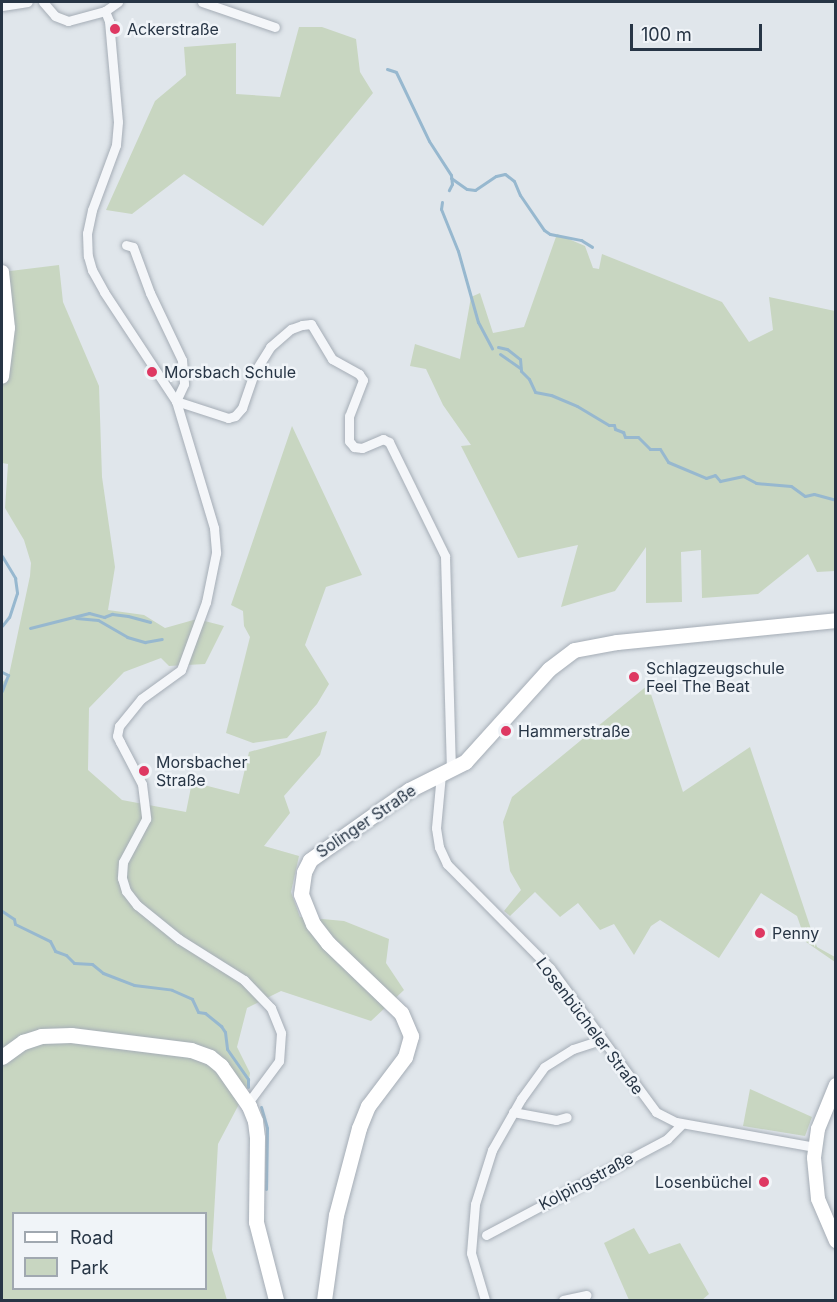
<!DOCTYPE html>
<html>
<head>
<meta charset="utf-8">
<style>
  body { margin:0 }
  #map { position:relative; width:837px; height:1302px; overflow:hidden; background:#e0e6eb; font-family:Inter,sans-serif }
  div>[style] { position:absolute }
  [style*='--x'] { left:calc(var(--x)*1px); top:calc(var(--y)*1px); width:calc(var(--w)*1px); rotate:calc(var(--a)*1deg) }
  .green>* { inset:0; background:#c8d6c1 }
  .stream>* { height:3px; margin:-1.5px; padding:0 1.5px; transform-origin:1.5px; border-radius:1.5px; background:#97b8cf }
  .roads { filter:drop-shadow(0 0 2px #a5adb6) drop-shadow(0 0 2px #a5adb6) }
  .street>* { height:9px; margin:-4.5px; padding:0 4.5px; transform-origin:4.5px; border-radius:4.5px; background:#f4f6f9 }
  .secondary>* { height:14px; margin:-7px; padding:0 7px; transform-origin:7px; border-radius:7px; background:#fff }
  .primary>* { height:15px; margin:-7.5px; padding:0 7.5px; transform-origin:7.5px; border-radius:7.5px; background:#fff }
  .dots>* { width:16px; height:16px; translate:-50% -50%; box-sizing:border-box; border:3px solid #f0f4f8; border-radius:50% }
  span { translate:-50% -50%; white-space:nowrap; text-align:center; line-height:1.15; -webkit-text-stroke:5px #f0f4f8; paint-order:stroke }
  .poi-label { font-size:16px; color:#273545 }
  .left { translate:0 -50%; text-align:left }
  .right { translate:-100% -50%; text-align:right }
  .street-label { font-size:16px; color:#273545 }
  .frame { position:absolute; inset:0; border:3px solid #273545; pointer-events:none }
  .legend { position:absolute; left:12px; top:1212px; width:195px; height:78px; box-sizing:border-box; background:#f0f4f8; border:2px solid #a0a8b0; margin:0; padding:8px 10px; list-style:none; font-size:18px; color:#273545 }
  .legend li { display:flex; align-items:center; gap:12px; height:30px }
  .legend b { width:30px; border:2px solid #a0a8b0 }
  .scale { position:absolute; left:630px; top:24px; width:132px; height:27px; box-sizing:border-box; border:3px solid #273545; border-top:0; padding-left:8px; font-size:18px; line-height:21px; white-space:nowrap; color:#273545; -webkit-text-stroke:4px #f0f4f8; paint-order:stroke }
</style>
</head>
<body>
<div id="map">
  <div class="green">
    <div style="clip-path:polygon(299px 27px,322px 27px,356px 39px,360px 72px,373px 93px,263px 226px,184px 174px,132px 214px,106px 210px,155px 101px,186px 75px,184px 47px,236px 43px,236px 94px,280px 97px)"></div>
    <div style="clip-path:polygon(557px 234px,585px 246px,593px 268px,599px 269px,602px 254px,722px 302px,749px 342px,773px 330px,769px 297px,835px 311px,835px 571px,817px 572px,808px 554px,758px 594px,702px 598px,701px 550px,681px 552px,682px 602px,646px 603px,646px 547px,615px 591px,561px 607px,578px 545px,518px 558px,461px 446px,471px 445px,443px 405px,426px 369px,410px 366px,415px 344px,460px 359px,471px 297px,480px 293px,493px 333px,524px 327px)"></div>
    <div style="clip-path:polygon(evenodd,59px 265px,63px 302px,99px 386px,102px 477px,115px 567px,108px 610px,144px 615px,165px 628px,197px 619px,224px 626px,205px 664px,169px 666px,161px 658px,124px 672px,89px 708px,88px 770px,122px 800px,186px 812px,192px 782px,239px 794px,249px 752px,327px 731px,320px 755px,284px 796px,290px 813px,264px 846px,299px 856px,291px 892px,300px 917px,344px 921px,389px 939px,386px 963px,404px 990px,371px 1021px,281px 991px,247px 1008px,237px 1047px,250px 1073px,248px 1087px,218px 1144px,212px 1250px,227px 1300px,2px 1300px,2px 683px,9px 675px,30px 576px,31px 563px,24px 540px,5px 508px,8px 464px,2px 463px,2px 272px,59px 265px,14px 1214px,206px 1214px,206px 1288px,14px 1288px,14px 1214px)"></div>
    <div style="clip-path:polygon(292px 426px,362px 575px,326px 587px,305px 645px,329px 684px,317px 704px,287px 738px,253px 743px,226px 733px,250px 637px,244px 626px,243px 611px,231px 605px)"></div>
    <div style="clip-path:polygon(648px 685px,683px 792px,750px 747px,817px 947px,835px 957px,835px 962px,806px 942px,797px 916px,761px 893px,719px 958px,660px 920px,651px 926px,634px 955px,614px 924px,600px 930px,578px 903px,560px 917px,535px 892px,510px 916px,504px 911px,521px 890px,510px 871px,503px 822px,512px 797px)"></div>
    <div style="clip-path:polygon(750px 1089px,812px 1117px,805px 1136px,743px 1126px)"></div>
    <div style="clip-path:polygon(634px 1228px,649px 1254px,680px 1243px,709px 1294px,702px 1300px,629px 1300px,604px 1243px)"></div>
  </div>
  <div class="stream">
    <div style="--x:387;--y:69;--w:9;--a:18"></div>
    <div style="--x:396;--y:72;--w:76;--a:64.4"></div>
    <div style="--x:429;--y:141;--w:40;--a:57.1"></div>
    <div style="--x:451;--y:175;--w:9;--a:84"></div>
    <div style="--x:452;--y:184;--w:7;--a:117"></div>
    <div style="--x:451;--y:178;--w:19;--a:35"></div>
    <div style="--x:467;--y:189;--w:8;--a:7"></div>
    <div style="--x:475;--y:190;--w:25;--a:-34"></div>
    <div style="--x:496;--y:176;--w:9;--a:-13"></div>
    <div style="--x:505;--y:174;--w:11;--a:38"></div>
    <div style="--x:514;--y:181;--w:15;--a:67"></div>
    <div style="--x:520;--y:195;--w:42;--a:55.6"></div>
    <div style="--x:544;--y:230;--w:7;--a:34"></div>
    <div style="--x:550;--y:234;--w:32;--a:11"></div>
    <div style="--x:581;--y:240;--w:13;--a:32"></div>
    <div style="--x:442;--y:202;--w:7;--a:98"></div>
    <div style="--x:441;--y:209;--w:45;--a:68"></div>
    <div style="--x:458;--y:251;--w:74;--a:74.3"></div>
    <div style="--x:478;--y:322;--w:30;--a:62"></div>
    <div style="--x:498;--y:347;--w:9;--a:13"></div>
    <div style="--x:507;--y:349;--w:16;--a:38"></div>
    <div style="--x:520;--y:359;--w:12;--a:85"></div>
    <div style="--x:521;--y:371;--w:11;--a:45"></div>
    <div style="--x:529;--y:379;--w:14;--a:65"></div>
    <div style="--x:535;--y:392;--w:16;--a:11"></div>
    <div style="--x:551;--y:395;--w:28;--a:23"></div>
    <div style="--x:577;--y:406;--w:37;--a:31"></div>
    <div style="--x:609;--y:425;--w:5;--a:0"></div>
    <div style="--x:614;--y:425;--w:4;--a:76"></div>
    <div style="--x:615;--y:429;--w:9;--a:21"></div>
    <div style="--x:623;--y:432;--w:5;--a:68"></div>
    <div style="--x:625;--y:437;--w:13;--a:0"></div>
    <div style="--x:638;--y:437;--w:17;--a:45"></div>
    <div style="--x:650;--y:449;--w:10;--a:0"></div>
    <div style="--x:660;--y:449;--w:15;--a:58"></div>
    <div style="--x:668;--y:462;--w:41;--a:22.8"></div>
    <div style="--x:706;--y:478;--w:9;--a:-18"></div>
    <div style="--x:715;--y:475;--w:8;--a:50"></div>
    <div style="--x:720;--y:481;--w:24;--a:-12"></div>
    <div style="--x:743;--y:476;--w:15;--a:28"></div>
    <div style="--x:756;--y:483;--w:35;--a:5"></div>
    <div style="--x:791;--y:486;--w:17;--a:36"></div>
    <div style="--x:805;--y:496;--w:9;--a:-13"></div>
    <div style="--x:814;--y:494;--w:23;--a:15"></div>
    <div style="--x:500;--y:354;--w:24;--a:35"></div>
    <div style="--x:2;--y:556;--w:26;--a:59"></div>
    <div style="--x:15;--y:578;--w:15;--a:82"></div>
    <div style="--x:17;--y:593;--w:25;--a:108"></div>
    <div style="--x:9;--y:617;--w:11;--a:128"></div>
    <div style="--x:76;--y:618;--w:22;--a:5"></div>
    <div style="--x:98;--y:620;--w:34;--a:30"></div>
    <div style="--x:127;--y:637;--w:19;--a:16"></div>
    <div style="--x:145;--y:642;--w:17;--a:-10"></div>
    <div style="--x:30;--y:628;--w:61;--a:-14.3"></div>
    <div style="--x:89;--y:613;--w:16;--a:15"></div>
    <div style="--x:104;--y:617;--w:9;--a:-21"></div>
    <div style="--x:112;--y:614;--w:16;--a:7"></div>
    <div style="--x:128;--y:616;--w:23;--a:15"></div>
    <div style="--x:2;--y:672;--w:7;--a:27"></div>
    <div style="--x:8;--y:675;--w:17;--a:111"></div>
    <div style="--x:2;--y:911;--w:14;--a:34"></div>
    <div style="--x:14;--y:919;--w:5;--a:79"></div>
    <div style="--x:15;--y:924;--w:39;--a:26"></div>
    <div style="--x:50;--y:941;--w:11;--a:63"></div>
    <div style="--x:55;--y:951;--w:12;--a:20"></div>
    <div style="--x:66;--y:955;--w:11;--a:45"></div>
    <div style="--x:74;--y:963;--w:18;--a:3"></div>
    <div style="--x:92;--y:964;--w:14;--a:39"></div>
    <div style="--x:103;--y:973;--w:33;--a:21"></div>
    <div style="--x:134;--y:985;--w:38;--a:7"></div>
    <div style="--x:172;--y:990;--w:22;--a:24"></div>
    <div style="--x:192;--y:999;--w:14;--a:65"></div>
    <div style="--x:198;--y:1012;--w:7;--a:8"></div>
    <div style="--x:205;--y:1013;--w:21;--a:39"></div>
    <div style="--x:221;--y:1026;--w:7;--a:56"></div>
    <div style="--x:225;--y:1032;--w:17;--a:83"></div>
    <div style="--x:227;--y:1049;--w:37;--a:55"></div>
    <div style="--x:248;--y:1079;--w:8;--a:90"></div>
    <div style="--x:261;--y:1107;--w:22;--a:74"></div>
    <div style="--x:267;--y:1128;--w:61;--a:90.9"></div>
  </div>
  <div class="roads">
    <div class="street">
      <div style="--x:43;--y:2;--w:18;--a:49"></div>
      <div style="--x:55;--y:16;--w:14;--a:21"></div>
      <div style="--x:68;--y:21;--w:38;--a:-15"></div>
      <div style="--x:105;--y:11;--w:16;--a:-35"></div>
      <div style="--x:202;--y:2;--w:77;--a:18.9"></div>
      <div style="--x:2;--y:6;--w:26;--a:-9"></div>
      <div style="--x:105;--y:11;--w:11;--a:68"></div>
      <div style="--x:109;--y:21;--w:101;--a:84.9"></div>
      <div style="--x:118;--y:122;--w:23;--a:95"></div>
      <div style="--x:116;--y:145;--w:69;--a:110.3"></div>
      <div style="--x:92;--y:210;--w:24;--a:102"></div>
      <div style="--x:87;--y:233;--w:23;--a:88"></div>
      <div style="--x:88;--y:256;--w:15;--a:74"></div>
      <div style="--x:92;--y:270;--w:25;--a:61"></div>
      <div style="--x:104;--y:292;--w:131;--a:56.6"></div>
      <div style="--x:176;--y:401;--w:133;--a:73.3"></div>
      <div style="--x:214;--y:528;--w:25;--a:85"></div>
      <div style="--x:216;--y:553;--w:50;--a:101.5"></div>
      <div style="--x:206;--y:602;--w:72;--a:110.2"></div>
      <div style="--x:181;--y:670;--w:49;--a:144.1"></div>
      <div style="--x:141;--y:699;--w:35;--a:129"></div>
      <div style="--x:119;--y:726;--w:10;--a:101"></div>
      <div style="--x:117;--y:736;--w:7;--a:63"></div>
      <div style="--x:120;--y:742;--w:47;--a:62.4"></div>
      <div style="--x:142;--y:784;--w:35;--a:83"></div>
      <div style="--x:146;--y:819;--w:49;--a:118.1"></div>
      <div style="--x:123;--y:862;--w:16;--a:94"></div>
      <div style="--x:122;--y:878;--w:14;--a:73"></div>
      <div style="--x:126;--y:891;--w:18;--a:52"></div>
      <div style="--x:137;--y:905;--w:54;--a:39"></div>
      <div style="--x:179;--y:939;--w:77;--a:32.2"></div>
      <div style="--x:244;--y:980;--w:39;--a:46"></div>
      <div style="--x:271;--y:1008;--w:27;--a:68"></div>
      <div style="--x:281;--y:1033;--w:28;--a:94"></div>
      <div style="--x:279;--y:1061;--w:49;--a:126.6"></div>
      <div style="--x:250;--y:1100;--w:6;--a:99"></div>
      <div style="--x:126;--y:245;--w:7;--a:16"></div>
      <div style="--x:133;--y:247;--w:49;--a:69.7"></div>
      <div style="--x:150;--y:293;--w:74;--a:64.5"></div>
      <div style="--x:182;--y:360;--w:24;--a:85"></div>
      <div style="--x:184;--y:384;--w:19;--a:115"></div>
      <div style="--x:176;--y:401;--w:55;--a:18.1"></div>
      <div style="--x:228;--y:418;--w:7;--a:-16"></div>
      <div style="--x:235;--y:416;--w:11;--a:-49"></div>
      <div style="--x:242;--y:408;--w:37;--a:-71"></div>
      <div style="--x:254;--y:373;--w:31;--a:-58"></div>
      <div style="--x:270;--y:347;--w:28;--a:-41"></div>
      <div style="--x:291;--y:329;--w:12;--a:-20"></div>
      <div style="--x:302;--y:325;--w:9;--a:-6"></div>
      <div style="--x:311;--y:324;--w:41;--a:59"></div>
      <div style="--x:332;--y:359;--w:31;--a:29"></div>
      <div style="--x:359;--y:374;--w:7;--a:56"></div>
      <div style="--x:363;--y:380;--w:39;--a:111"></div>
      <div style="--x:349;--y:416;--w:25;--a:90"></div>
      <div style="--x:349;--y:441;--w:8;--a:50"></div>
      <div style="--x:354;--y:447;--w:8;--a:7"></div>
      <div style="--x:362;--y:448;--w:23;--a:-23"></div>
      <div style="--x:383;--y:439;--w:7;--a:27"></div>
      <div style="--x:389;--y:442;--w:127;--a:63.8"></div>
      <div style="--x:445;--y:556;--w:214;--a:88.4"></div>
      <div style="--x:441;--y:774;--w:54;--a:95.3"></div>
      <div style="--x:436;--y:828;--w:19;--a:81"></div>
      <div style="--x:439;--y:847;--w:19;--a:65"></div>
      <div style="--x:447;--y:864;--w:146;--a:45.3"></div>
      <div style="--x:550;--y:968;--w:179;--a:53.6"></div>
      <div style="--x:656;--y:1112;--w:22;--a:27"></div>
      <div style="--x:676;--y:1122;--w:141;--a:10.2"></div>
      <div style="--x:513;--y:1112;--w:44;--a:10.5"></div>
      <div style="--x:556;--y:1120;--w:11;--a:-15"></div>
      <div style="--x:486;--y:1235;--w:205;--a:-27.9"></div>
      <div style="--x:667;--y:1139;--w:21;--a:-45"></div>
      <div style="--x:485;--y:1300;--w:49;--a:-106.6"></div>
      <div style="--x:471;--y:1253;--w:49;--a:-85.3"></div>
      <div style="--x:475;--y:1204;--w:57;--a:-72.5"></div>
      <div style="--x:492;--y:1150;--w:59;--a:-60.4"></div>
      <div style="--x:521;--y:1099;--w:39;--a:-54"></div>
      <div style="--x:544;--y:1067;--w:34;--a:-32"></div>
      <div style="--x:573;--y:1049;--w:29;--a:-18"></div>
      <div style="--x:563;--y:1300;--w:24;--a:-12"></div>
    </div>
    <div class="secondary">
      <div style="--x:2;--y:272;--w:56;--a:83.9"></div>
      <div style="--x:8;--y:328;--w:49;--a:97"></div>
      <div style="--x:836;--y:1085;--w:48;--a:112.2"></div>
      <div style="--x:818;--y:1129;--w:29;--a:98"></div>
      <div style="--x:814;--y:1158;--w:41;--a:84.4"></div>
      <div style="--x:818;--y:1199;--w:46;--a:66.8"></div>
    </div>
    <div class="primary">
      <div style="--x:2;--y:1057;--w:26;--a:-36"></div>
      <div style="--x:23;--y:1042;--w:19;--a:-18"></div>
      <div style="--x:41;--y:1036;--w:30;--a:-2"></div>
      <div style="--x:71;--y:1035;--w:121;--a:7.1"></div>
      <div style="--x:191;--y:1050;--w:20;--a:20"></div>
      <div style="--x:210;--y:1057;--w:14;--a:39"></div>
      <div style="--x:221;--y:1066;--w:49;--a:55"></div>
      <div style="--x:249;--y:1106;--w:16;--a:68"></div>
      <div style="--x:255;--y:1121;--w:17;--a:83"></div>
      <div style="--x:257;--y:1138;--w:84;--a:90.7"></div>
      <div style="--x:256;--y:1222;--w:81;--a:75.6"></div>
      <div style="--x:324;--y:1300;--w:86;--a:-82"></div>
      <div style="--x:336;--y:1215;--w:90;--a:-75.2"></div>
      <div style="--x:359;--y:1128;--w:24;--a:-68"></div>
      <div style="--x:368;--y:1106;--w:61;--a:-52.9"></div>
      <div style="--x:405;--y:1057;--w:22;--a:-74"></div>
      <div style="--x:411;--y:1036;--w:25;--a:-113"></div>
      <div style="--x:401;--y:1013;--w:101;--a:-136.2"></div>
      <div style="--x:328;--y:943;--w:24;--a:-128"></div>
      <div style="--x:313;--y:924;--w:32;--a:-112"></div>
      <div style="--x:301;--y:894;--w:22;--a:-82"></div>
      <div style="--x:304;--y:872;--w:13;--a:-63"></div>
      <div style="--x:310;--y:860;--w:121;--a:-35.3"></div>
      <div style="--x:409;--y:790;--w:63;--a:-26.6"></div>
      <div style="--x:465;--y:762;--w:125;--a:-47.9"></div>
      <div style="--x:549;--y:669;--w:31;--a:-37"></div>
      <div style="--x:574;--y:650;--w:44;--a:-10.5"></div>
      <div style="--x:617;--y:642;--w:220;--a:-5.7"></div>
    </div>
  </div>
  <div class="dots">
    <div style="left:115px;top:29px;background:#de3862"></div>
    <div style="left:152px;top:372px;background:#de3862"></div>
    <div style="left:634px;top:677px;background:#de3862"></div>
    <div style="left:506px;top:731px;background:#de3862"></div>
    <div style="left:144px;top:771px;background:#de3862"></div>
    <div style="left:760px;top:933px;background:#de3862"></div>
    <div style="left:764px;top:1182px;background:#de3862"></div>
  </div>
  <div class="poi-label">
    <span class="left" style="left:127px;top:29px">Ackerstraße</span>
    <span class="left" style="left:164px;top:372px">Morsbach Schule</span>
    <span class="left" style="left:646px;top:677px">Schlagzeugschule<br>Feel The Beat</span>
    <span class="left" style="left:518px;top:731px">Hammerstraße</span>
    <span class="left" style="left:156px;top:771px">Morsbacher<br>Straße</span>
    <span class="left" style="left:772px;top:933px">Penny</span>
    <span class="right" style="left:752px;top:1182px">Losenbüchel</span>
  </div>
  <div class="street-label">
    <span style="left:366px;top:821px;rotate:-34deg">Solinger Straße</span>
    <span style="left:590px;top:1026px;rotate:53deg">Losenbücheler Straße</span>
    <span style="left:586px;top:1181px;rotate:-28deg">Kolpingstraße</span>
  </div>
  <div class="frame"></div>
  <ul class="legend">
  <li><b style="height:8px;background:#fff"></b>Road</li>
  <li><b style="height:16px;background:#c8d6c1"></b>Park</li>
  </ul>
  <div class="scale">100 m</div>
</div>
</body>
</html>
